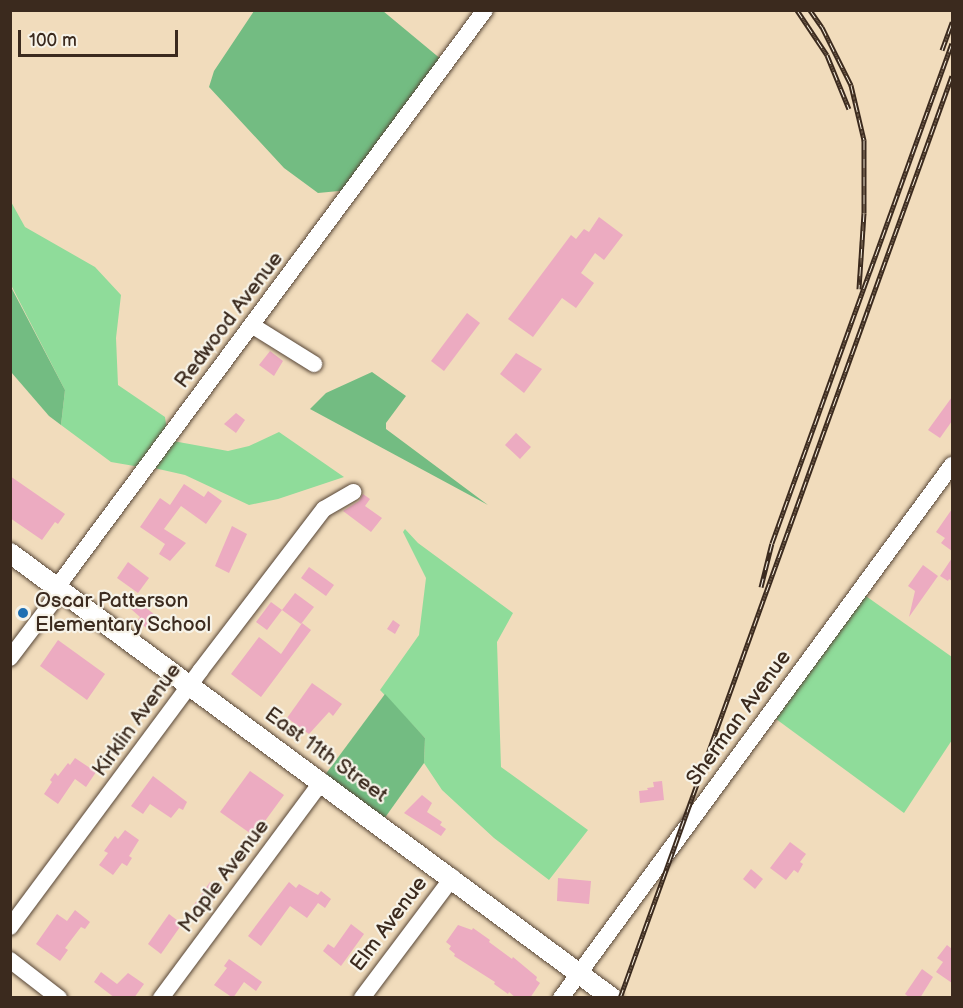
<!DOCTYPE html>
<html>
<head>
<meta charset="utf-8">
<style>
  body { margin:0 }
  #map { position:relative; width:963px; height:1008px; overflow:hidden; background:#f1dcbc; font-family:"Balsamiq Sans",sans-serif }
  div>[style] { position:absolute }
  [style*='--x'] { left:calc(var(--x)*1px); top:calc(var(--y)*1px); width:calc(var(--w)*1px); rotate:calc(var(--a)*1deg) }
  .green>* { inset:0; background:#8fdc9a }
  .forest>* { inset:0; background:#73bc82 }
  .building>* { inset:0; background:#ecabc1 }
  .roads { filter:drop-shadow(0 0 2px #564536) drop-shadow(0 0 2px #564536) }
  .minor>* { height:16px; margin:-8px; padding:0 8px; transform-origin:8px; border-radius:8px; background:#fff }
  .major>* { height:20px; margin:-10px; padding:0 10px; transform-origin:10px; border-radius:10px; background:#fff }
  .rail>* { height:5px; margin-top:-2.5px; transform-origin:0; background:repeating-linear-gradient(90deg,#f7f3e8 0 9px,#3b2a1e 0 18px); box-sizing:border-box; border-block:2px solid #3b2a1e }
  .dots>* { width:16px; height:16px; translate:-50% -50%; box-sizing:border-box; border:3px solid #f7f3e8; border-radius:50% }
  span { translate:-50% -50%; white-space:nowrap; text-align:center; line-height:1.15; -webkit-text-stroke:4.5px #f7f3e8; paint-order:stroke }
  .street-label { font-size:21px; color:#3b2a1e }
  .poi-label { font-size:21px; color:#3b2a1e }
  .left { translate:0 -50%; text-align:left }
  .frame { position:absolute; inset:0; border:12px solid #3b2a1e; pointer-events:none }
  .scale { position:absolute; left:18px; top:30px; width:160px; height:27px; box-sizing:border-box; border:3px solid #3b2a1e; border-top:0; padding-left:8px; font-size:18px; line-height:21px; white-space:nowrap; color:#3b2a1e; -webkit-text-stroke:4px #f7f3e8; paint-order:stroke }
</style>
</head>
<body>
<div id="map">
  <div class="green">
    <div style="clip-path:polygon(10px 200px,25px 227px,95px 267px,121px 295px,116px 338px,118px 385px,165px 417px,167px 431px,140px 467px,111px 462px,61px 425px,65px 390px,11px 285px)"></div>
    <div style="clip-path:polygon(279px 432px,344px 477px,278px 499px,249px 505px,185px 475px,154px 468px,173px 441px,228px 451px,249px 446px)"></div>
    <div style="clip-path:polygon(405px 529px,418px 543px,513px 613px,497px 642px,501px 767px,588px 830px,549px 880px,494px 838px,442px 790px,424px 763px,425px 738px,380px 690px,419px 635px,426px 578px,403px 532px)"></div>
    <div style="clip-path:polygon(863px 594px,952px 657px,952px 740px,904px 813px,776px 719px)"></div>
  </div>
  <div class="forest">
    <div style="clip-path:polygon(254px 11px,383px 11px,442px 60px,344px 194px,339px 191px,318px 193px,284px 168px,209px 87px,214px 71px)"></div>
    <div style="clip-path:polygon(10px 285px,65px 390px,61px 425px,49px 416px,11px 372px)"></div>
    <div style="clip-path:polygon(372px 372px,406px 396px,386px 423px,386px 429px,488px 505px,310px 409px,326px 393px)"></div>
    <div style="clip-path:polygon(385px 694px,425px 738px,424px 763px,384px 819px,325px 775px)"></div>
  </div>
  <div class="building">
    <div style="clip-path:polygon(599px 217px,623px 235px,604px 260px,595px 253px,581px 273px,594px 283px,576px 308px,562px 298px,533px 337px,508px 319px,571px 235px,576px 239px,584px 229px,589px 232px)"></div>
    <div style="clip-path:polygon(467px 313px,480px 323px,444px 371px,431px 361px)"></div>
    <div style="clip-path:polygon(270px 351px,283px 361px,274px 376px,259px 365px)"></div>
    <div style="clip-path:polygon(516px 353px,542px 369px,524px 393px,500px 374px)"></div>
    <div style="clip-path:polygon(952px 397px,952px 421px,940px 438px,928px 430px)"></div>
    <div style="clip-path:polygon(236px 413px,245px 420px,236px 433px,224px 424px)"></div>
    <div style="clip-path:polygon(516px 433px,531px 447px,520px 459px,505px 445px)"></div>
    <div style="clip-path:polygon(10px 476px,65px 514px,58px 524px,55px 522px,42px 540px,10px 518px)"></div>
    <div style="clip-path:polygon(184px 484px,204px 497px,208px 491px,222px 501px,206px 524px,181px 506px,164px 529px,186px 543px,170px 561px,159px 554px,165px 544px,140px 527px,160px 498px,170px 505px)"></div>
    <div style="clip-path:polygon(363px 494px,370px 499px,365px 506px,382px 518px,371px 532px,343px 511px,359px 501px)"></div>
    <div style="clip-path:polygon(952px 509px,952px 551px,941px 543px,945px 538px,936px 532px)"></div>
    <div style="clip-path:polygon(232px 526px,247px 534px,229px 573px,215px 566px)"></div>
    <div style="clip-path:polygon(952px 558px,952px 581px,949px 579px,948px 581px,940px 576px)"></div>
    <div style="clip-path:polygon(128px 562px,149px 578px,138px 593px,117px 578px)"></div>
    <div style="clip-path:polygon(923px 565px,938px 576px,909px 617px,915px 591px,908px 586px)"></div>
    <div style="clip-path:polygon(309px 567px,334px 585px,326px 596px,301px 578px)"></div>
    <div style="clip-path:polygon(295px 593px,314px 607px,301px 624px,282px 610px)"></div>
    <div style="clip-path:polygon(137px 601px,163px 621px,152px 632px,137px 621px,140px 617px,131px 609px)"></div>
    <div style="clip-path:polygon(271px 602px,282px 610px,267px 630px,256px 622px)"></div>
    <div style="clip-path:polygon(393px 620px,400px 625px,395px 634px,387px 629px)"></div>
    <div style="clip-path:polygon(302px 623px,311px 630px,261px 697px,231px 674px,259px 637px,281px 654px)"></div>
    <div style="clip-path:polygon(58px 640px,105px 674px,87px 700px,40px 666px)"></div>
    <div style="clip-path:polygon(312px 683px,342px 704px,333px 716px,329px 712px,309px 734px,287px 718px)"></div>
    <div style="clip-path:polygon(75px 758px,96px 772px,86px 787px,75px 779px,58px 804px,44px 794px,52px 782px,50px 780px,55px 773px,58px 776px,68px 763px,70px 765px)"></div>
    <div style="clip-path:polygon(250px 771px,284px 795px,254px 836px,220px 812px)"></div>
    <div style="clip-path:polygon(153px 776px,187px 802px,183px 810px,179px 808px,171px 818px,150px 804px,143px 814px,131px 806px)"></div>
    <div style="clip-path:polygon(662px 781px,664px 800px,640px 803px,639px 791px,648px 790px,647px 788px,654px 787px,653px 782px)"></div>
    <div style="clip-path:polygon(422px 795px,432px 803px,427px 812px,442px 822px,440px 825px,446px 829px,441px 836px,404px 813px)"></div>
    <div style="clip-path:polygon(125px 830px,139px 840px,129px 856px,132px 858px,127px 866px,122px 863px,113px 875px,99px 865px,108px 853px,104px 851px,115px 836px,118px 839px)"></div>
    <div style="clip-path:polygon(790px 842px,806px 854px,800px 862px,803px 864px,798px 873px,794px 870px,786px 880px,770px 868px)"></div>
    <div style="clip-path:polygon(751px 869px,763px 879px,755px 889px,743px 879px)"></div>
    <div style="clip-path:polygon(558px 878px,591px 881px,589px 904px,557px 901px)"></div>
    <div style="clip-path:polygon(210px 882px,221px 890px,204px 913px,193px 906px)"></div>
    <div style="clip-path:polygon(289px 882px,296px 888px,299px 884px,318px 895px,321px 891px,331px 899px,325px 908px,318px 903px,307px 918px,290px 906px,261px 946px,248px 936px)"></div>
    <div style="clip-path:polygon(75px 910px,90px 922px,85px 929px,81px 927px,65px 948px,68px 950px,60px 961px,36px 944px,57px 914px,67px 921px)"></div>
    <div style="clip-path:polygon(169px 914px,182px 924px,161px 954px,148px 944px)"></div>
    <div style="clip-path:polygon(351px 924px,364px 934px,341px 966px,323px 951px,328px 944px,334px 948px)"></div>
    <div style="clip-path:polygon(458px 925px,472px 930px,473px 928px,490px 940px,489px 942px,512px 959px,513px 957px,537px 977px,536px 980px,540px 983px,530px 998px,516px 998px,509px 992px,508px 994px,494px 984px,495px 982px,454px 956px,455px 954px,449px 949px,451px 946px,446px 942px)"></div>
    <div style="clip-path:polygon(947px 945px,952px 949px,952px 983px,936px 972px,943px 962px,937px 958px)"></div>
    <div style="clip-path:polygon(229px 959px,262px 982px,256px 991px,244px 982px,233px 998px,214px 985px,227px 968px,224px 966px)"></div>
    <div style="clip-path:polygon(922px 969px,933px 977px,920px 998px,910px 998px,905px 994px)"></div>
    <div style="clip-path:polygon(101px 972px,117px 984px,128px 973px,144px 984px,134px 998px,115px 998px,94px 982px)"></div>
  </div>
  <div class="roads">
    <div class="minor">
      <div style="--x:253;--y:326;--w:72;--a:31.9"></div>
      <div style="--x:10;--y:658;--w:68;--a:-52.8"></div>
      <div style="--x:51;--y:604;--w:28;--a:-64"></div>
      <div style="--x:63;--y:579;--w:708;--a:-53.44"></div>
      <div style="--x:10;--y:927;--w:319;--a:-53.4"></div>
      <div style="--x:200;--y:671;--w:204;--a:-52.6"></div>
      <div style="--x:324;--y:509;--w:34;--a:-30"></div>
      <div style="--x:10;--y:960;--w:62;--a:37.8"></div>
      <div style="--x:161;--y:998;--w:270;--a:-53.4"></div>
      <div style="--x:362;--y:998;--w:151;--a:-53.1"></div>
      <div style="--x:561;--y:998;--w:661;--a:-53.74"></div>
    </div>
    <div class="major">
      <div style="--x:10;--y:553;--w:749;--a:36.47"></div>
    </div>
  </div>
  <div class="rail">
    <div style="--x:797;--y:10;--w:54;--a:56.3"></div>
    <div style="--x:827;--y:55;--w:58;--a:67.8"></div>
    <div style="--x:810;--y:10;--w:21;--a:55"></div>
    <div style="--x:822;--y:27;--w:65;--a:63.4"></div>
    <div style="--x:851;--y:85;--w:57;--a:76.7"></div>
    <div style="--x:864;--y:140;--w:73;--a:90"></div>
    <div style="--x:864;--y:213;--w:76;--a:93.8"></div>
    <div style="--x:942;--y:50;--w:30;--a:-70"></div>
    <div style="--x:761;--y:587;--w:45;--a:-76"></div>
    <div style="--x:772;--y:543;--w:531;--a:-70.2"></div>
    <div style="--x:620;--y:998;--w:980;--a:-70.2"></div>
  </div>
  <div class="dots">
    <div style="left:23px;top:613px;background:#1f6fb2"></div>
  </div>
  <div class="street-label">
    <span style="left:229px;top:320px;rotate:-53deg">Redwood Avenue</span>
    <span style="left:739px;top:718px;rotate:-54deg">Sherman Avenue</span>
    <span style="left:137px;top:720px;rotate:-54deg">Kirklin Avenue</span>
    <span style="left:326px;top:755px;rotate:36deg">East 11th Street</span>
    <span style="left:224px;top:876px;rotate:-53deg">Maple Avenue</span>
    <span style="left:389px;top:924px;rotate:-53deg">Elm Avenue</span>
  </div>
  <div class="poi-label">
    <span class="left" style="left:35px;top:613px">Oscar Patterson<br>Elementary School</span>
  </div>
  <div class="frame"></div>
  <div class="scale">100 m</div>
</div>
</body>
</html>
